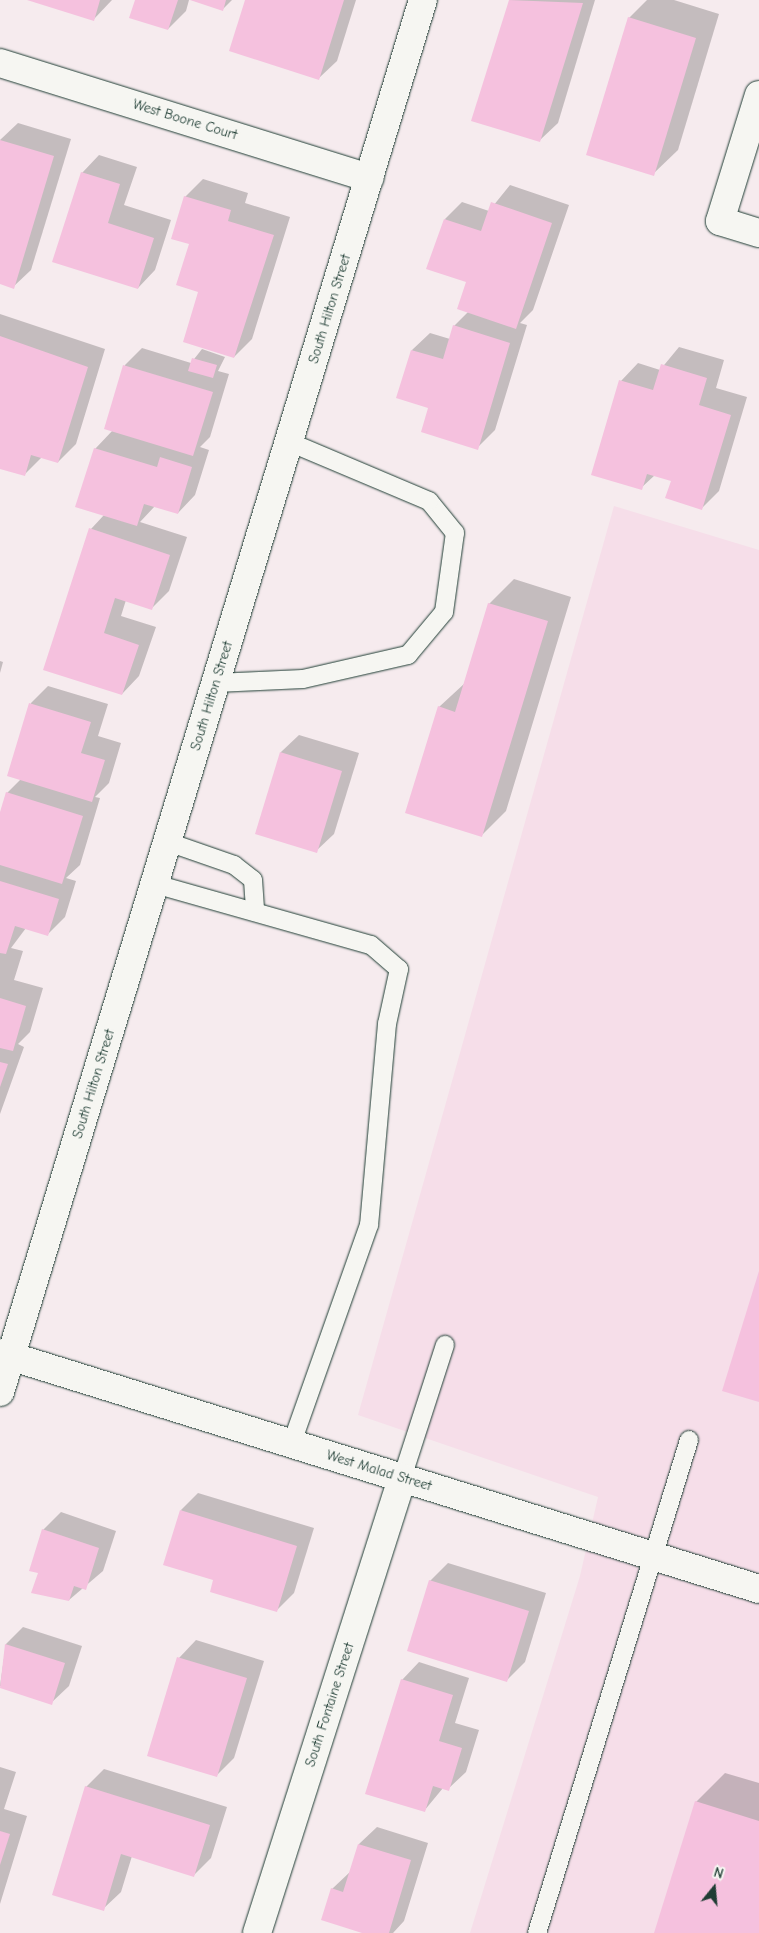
<!DOCTYPE html>
<html>
<head>
<meta charset="utf-8">
<style>
  body { margin:0 }
  #map { position:relative; width:759px; height:1933px; overflow:hidden; background:#f6ebee; font-family:"Comic Neue",sans-serif }
  div>[style] { position:absolute }
  [style*='--x'] { left:calc(var(--x)*1px); top:calc(var(--y)*1px); width:calc(var(--w)*1px); rotate:calc(var(--a)*1deg) }
  .built>* { inset:0; background:#f6dee9 }
  .shadow>* { inset:0; background:#0003 }
  .building>* { inset:0; background:#f5c1de }
  .roads { filter:drop-shadow(0 0 1px #1f3d34) drop-shadow(0 0 1px #1f3d34) }
  .service>* { height:18px; margin:-9px; padding:0 9px; transform-origin:9px; border-radius:9px; background:#f6f6f2 }
  .minor>* { height:28px; margin:-14px; padding:0 14px; transform-origin:14px; border-radius:14px; background:#f6f6f2 }
  span { translate:-50% -50%; white-space:nowrap; text-align:center; line-height:1.15; -webkit-text-stroke:4px #f6f6f2; paint-order:stroke }
  .street-label { font-size:14px; color:#1f3d34 }
  .north { position:absolute; left:689px; top:1863px; width:50px; height:50px; -webkit-text-stroke:4px #f6f6f2; paint-order:stroke; rotate:17deg; font-size:14px; font-weight:700; line-height:20px; text-align:center; color:#1f3d34 }
  .north::after { content:''; display:block; margin:auto; width:18px; height:22px; background:#1f3d34; clip-path:polygon(50% 0,100% 100%,50% 72%,0 100%) }
</style>
</head>
<body>
<div id="map">
  <div class="built">
    <div style="clip-path:polygon(614px 506px,759px 550px,759px 1933px,470px 1933px,580px 1576px,598px 1497px,358px 1415px)"></div>
  </div>
  <div class="shadow">
    <div style="clip-path:polygon(30px 0,112px 0,94px 19px)"></div>
    <div style="clip-path:polygon(136px 0,189px 0,186px 11px,168px 29px)"></div>
    <div style="clip-path:polygon(192px 0,232px 0,223px 9px)"></div>
    <div style="clip-path:polygon(246px 0,356px 0,337px 61px,319px 78px)"></div>
    <div style="clip-path:polygon(510px 0,595px 0,558px 123px,540px 140px,473px 120px)"></div>
    <div style="clip-path:polygon(647px 0,674px 0,719px 14px,678px 150px,653px 174px,629px 18px)"></div>
    <div style="clip-path:polygon(18px 123px,71px 139px,31px 270px,13px 287px,0 283px,0 140px)"></div>
    <div style="clip-path:polygon(99px 155px,137px 167px,124px 205px,171px 220px,155px 270px,138px 288px,82px 173px)"></div>
    <div style="clip-path:polygon(203px 179px,248px 193px,245px 203px,290px 217px,252px 339px,234px 357px,200px 291px,191px 244px,185px 197px)"></div>
    <div style="clip-path:polygon(510px 185px,569px 205px,533px 310px,520px 323px,527px 325px,495px 430px,477px 448px,429px 407px,412px 350px,430px 333px,450px 339px,454px 326px,469px 311px,468px 281px,445px 219px,462px 202px,489px 211px)"></div>
    <div style="clip-path:polygon(0 314px,105px 349px,76px 444px,58px 462px,42px 457px,24px 475px,0 467px)"></div>
    <div style="clip-path:polygon(679px 347px,724px 360px,716px 388px,747px 397px,719px 491px,702px 508px,672px 480px,655px 475px,641px 488px,621px 381px,638px 363px,660px 370px)"></div>
    <div style="clip-path:polygon(142px 348px,191px 363px,202px 349px,225px 357px,218px 371px,229px 374px,210px 437px,200px 447px,209px 450px,195px 495px,178px 513px,155px 506px,140px 522px,187px 537px,169px 591px,151px 609px,126px 600px,121px 616px,156px 627px,139px 676px,122px 694px,45px 669px,91px 529px,104px 515px,95px 449px,113px 430px,105px 428px,125px 365px)"></div>
    <div style="clip-path:polygon(514px 579px,571px 597px,506px 811px,482px 835px,439px 707px,465px 683px,489px 604px)"></div>
    <div style="clip-path:polygon(0 661px,3px 662px,0 673px)"></div>
    <div style="clip-path:polygon(48px 686px,108px 704px,98px 736px,121px 743px,109px 783px,95px 797px,100px 798px,80px 865px,66px 878px,76px 881px,65px 917px,47px 935px,26px 928px,11px 948px,23px 951px,14px 980px,43px 988px,30px 1032px,18px 1044px,24px 1047px,0 1114px,0 817px,7px 793px,21px 779px,9px 775px,31px 703px)"></div>
    <div style="clip-path:polygon(299px 735px,359px 753px,334px 834px,316px 851px,256px 833px,281px 752px)"></div>
    <div style="clip-path:polygon(198px 1493px,314px 1528px,294px 1593px,276px 1611px,215px 1579px,181px 1510px)"></div>
    <div style="clip-path:polygon(61px 1512px,116px 1531px,103px 1571px,69px 1600px,39px 1573px,43px 1530px)"></div>
    <div style="clip-path:polygon(448px 1563px,546px 1593px,525px 1662px,507px 1680px,430px 1581px)"></div>
    <div style="clip-path:polygon(23px 1627px,82px 1646px,69px 1686px,51px 1703px,0 1686px,6px 1644px)"></div>
    <div style="clip-path:polygon(196px 1640px,264px 1661px,234px 1758px,216px 1776px,179px 1658px)"></div>
    <div style="clip-path:polygon(419px 1662px,469px 1678px,455px 1723px,479px 1730px,466px 1772px,448px 1789px,443px 1788px,424px 1811px,402px 1680px)"></div>
    <div style="clip-path:polygon(0 1767px,16px 1772px,4px 1809px,27px 1816px,0 1904px)"></div>
    <div style="clip-path:polygon(104px 1769px,227px 1807px,211px 1858px,194px 1875px,132px 1856px,121px 1892px,103px 1909px,86px 1787px)"></div>
    <div style="clip-path:polygon(725px 1773px,759px 1783px,759px 1933px,656px 1933px,696px 1802px)"></div>
    <div style="clip-path:polygon(377px 1827px,428px 1843px,404px 1921px,393px 1933px,367px 1933px,332px 1889px,351px 1871px,359px 1844px)"></div>
  </div>
  <div class="building">
    <div style="clip-path:polygon(27px 0,100px 0,94px 21px)"></div>
    <div style="clip-path:polygon(135px 0,178px 0,168px 30px,129px 18px)"></div>
    <div style="clip-path:polygon(190px 0,226px 0,223px 11px)"></div>
    <div style="clip-path:polygon(245px 0,344px 0,319px 80px,229px 51px)"></div>
    <div style="clip-path:polygon(509px 0,583px 3px,540px 142px,471px 121px)"></div>
    <div style="clip-path:polygon(628px 17px,696px 38px,654px 176px,586px 155px)"></div>
    <div style="clip-path:polygon(0 140px,54px 156px,14px 289px,0 284px)"></div>
    <div style="clip-path:polygon(81px 172px,120px 184px,108px 223px,154px 238px,138px 289px,52px 262px)"></div>
    <div style="clip-path:polygon(184px 196px,231px 210px,228px 221px,274px 235px,234px 358px,183px 342px,198px 292px,176px 285px,189px 244px,171px 239px)"></div>
    <div style="clip-path:polygon(491px 202px,552px 223px,516px 329px,457px 309px,466px 282px,426px 269px,444px 219px,481px 231px)"></div>
    <div style="clip-path:polygon(453px 325px,510px 343px,478px 450px,421px 432px,428px 408px,396px 398px,411px 350px,443px 359px)"></div>
    <div style="clip-path:polygon(0 336px,88px 367px,58px 463px,31px 455px,25px 476px,0 469px)"></div>
    <div style="clip-path:polygon(192px 358px,217px 365px,213px 378px,188px 371px)"></div>
    <div style="clip-path:polygon(661px 364px,707px 378px,699px 405px,731px 415px,702px 510px,665px 498px,671px 481px,647px 474px,642px 490px,591px 475px,619px 380px,653px 390px)"></div>
    <div style="clip-path:polygon(123px 365px,213px 392px,193px 456px,104px 429px)"></div>
    <div style="clip-path:polygon(94px 448px,157px 467px,160px 457px,192px 467px,178px 514px,144px 504px,137px 526px,75px 507px)"></div>
    <div style="clip-path:polygon(89px 528px,170px 555px,152px 610px,115px 598px,104px 633px,139px 645px,122px 695px,43px 670px)"></div>
    <div style="clip-path:polygon(488px 603px,548px 621px,482px 837px,405px 813px,438px 706px,455px 712px)"></div>
    <div style="clip-path:polygon(29px 703px,91px 722px,81px 753px,105px 760px,92px 802px,7px 776px)"></div>
    <div style="clip-path:polygon(280px 752px,342px 771px,317px 853px,255px 834px)"></div>
    <div style="clip-path:polygon(6px 792px,83px 816px,62px 884px,0 865px,0 812px)"></div>
    <div style="clip-path:polygon(0 881px,59px 899px,48px 936px,15px 926px,6px 954px,0 953px)"></div>
    <div style="clip-path:polygon(0 998px,26px 1006px,13px 1051px,0 1048px)"></div>
    <div style="clip-path:polygon(0 1062px,8px 1064px,0 1087px)"></div>
    <div style="clip-path:polygon(759px 1271px,759px 1402px,722px 1391px)"></div>
    <div style="clip-path:polygon(180px 1510px,297px 1546px,277px 1612px,210px 1592px,213px 1580px,163px 1565px)"></div>
    <div style="clip-path:polygon(42px 1529px,99px 1548px,86px 1590px,74px 1586px,69px 1601px,31px 1593px,38px 1573px,29px 1571px)"></div>
    <div style="clip-path:polygon(429px 1580px,529px 1611px,507px 1682px,407px 1651px)"></div>
    <div style="clip-path:polygon(5px 1644px,65px 1663px,52px 1705px,0 1688px)"></div>
    <div style="clip-path:polygon(177px 1657px,247px 1678px,217px 1777px,147px 1756px)"></div>
    <div style="clip-path:polygon(401px 1679px,453px 1695px,439px 1741px,462px 1748px,449px 1791px,433px 1786px,425px 1812px,365px 1794px)"></div>
    <div style="clip-path:polygon(85px 1786px,210px 1825px,194px 1877px,121px 1854px,104px 1911px,52px 1895px)"></div>
    <div style="clip-path:polygon(695px 1801px,759px 1821px,759px 1933px,654px 1933px)"></div>
    <div style="clip-path:polygon(0 1831px,10px 1834px,0 1865px)"></div>
    <div style="clip-path:polygon(358px 1844px,411px 1860px,389px 1933px,362px 1933px,321px 1920px,331px 1888px,343px 1892px)"></div>
  </div>
  <div class="roads">
    <div class="service">
      <div style="--x:216;--y:683;--w:87;--a:-2.6"></div>
      <div style="--x:303;--y:679;--w:108;--a:-12.9"></div>
      <div style="--x:408;--y:655;--w:56;--a:-50.1"></div>
      <div style="--x:444;--y:612;--w:80;--a:-82.1"></div>
      <div style="--x:455;--y:533;--w:41;--a:-129.1"></div>
      <div style="--x:429;--y:501;--w:152;--a:-157.1"></div>
      <div style="--x:168;--y:842;--w:70;--a:19.2"></div>
      <div style="--x:234;--y:865;--w:24;--a:38"></div>
      <div style="--x:253;--y:880;--w:32;--a:86"></div>
      <div style="--x:155;--y:884;--w:224;--a:15.8"></div>
      <div style="--x:371;--y:945;--w:37;--a:41"></div>
      <div style="--x:399;--y:969;--w:56;--a:102.3"></div>
      <div style="--x:387;--y:1024;--w:202;--a:95.1"></div>
      <div style="--x:369;--y:1225;--w:231;--a:109.5"></div>
      <div style="--x:402;--y:1478;--w:140;--a:-72.1"></div>
      <div style="--x:537;--y:1933;--w:516;--a:-72.86"></div>
    </div>
    <div class="minor">
      <div style="--x:0;--y:63;--w:387;--a:17.3"></div>
      <div style="--x:759;--y:95;--w:132;--a:107.2"></div>
      <div style="--x:720;--y:221;--w:41;--a:17.1"></div>
      <div style="--x:0;--y:1353;--w:795;--a:17.27"></div>
      <div style="--x:0;--y:1392;--w:1455;--a:-73.1"></div>
      <div style="--x:257;--y:1933;--w:478;--a:-72.3"></div>
    </div>
  </div>
  <div class="street-label">
    <span style="left:185px;top:120px;rotate:17deg">West Boone Court</span>
    <span style="left:330px;top:309px;rotate:-73deg">South Hilton Street</span>
    <span style="left:212px;top:696px;rotate:-73deg">South Hilton Street</span>
    <span style="left:94px;top:1084px;rotate:-73deg">South Hilton Street</span>
    <span style="left:379px;top:1471px;rotate:17deg">West Malad Street</span>
    <span style="left:330px;top:1705px;rotate:-72deg">South Fontaine Street</span>
  </div>
  <div class="north">N</div>
</div>
</body>
</html>
